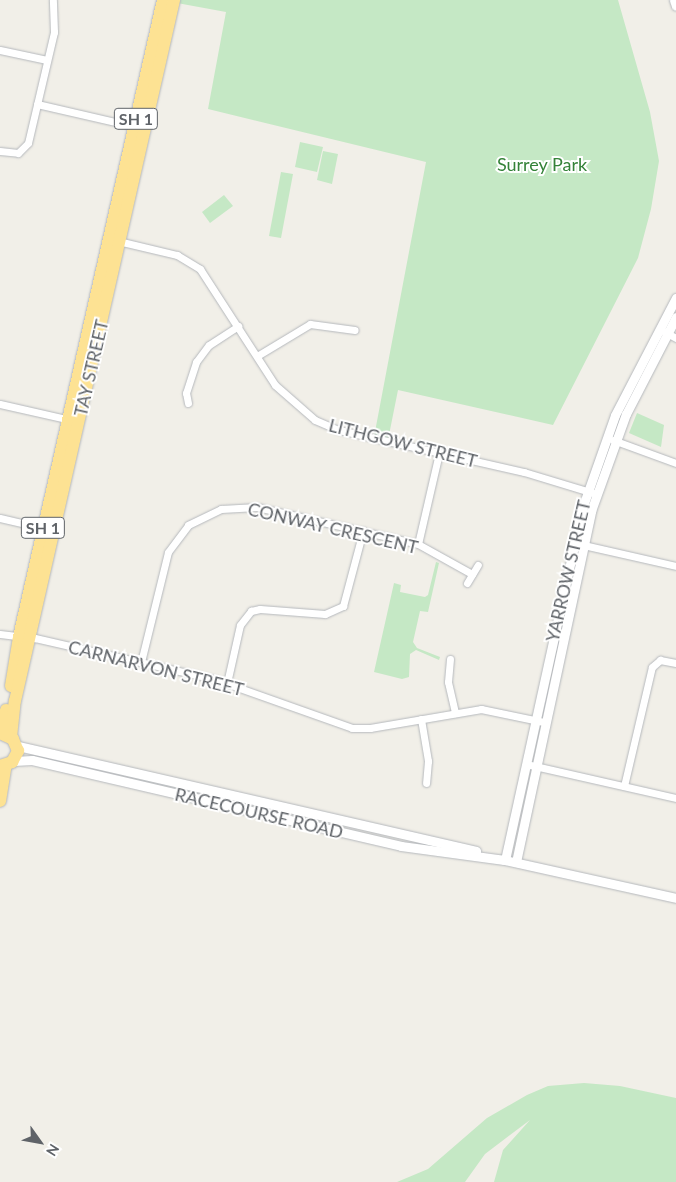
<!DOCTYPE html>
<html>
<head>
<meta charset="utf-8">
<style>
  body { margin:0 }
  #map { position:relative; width:676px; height:1182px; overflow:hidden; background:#f1efe8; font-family:Lato,sans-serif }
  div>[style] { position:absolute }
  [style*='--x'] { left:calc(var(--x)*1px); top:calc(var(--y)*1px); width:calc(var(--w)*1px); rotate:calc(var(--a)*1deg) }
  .green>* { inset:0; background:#c5e8c5 }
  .roads { filter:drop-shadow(0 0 1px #b5b8bc) drop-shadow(0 0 1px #b5b8bc) }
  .street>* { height:7px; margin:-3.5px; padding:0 3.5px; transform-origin:3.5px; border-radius:3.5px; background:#fff }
  .secondary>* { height:9px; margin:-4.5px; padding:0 4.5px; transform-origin:4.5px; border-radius:4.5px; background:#fff }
  .highway>* { height:12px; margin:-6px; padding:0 6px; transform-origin:6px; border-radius:6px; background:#fde293 }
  span { translate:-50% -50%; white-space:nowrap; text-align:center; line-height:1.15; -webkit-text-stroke:4px #fff; paint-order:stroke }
  .shield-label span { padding:1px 4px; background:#fff; border:1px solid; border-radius:4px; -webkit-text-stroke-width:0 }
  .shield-label { font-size:16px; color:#5f6368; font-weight:700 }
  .park-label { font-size:18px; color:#348238 }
  .street-label { font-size:18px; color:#5f6368 }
  .north { position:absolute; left:15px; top:1117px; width:50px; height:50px; -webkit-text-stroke:4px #fff; paint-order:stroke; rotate:122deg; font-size:14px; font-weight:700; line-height:20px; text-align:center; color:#5f6368 }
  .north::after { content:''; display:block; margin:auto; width:18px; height:22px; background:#5f6368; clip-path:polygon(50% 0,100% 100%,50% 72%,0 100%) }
</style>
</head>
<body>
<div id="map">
  <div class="green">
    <div style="clip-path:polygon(178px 0,618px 0,650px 112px,659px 161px,651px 209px,638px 258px,553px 425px,398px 390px,388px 440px,374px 437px,426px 162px,208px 109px,226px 12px,177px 3px)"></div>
    <div style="clip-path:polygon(300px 142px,323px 147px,317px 172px,295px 167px)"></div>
    <div style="clip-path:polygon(323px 151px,338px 154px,332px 184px,317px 180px)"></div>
    <div style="clip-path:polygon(281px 172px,293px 174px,281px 238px,269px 236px)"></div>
    <div style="clip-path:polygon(224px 195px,233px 206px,210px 223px,202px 212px)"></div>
    <div style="clip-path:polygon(637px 413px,664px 425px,661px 447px,629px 433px)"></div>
    <div style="clip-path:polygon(436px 562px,439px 563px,428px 612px,420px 611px,413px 642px,417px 648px,440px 657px,439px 660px,416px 650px,410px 654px,409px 677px,402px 679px,374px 672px,394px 583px,401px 585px,400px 592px,425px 597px,428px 595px)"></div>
    <div style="clip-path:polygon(584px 1083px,620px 1086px,676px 1098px,676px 1182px,494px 1182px,503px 1150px,530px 1120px,485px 1154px,465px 1182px,397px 1182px,428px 1169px,487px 1118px,527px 1095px,548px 1086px)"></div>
  </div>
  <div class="roads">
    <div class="street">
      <div style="--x:0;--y:50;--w:48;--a:12"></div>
      <div style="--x:37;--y:104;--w:103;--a:13"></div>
      <div style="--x:0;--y:151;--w:18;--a:6"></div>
      <div style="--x:18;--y:153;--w:14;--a:-45"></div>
      <div style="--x:28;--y:143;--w:114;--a:-76.8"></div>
      <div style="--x:54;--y:32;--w:32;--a:-92"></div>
      <div style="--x:118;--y:241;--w:61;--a:13.3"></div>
      <div style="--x:177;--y:255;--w:27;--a:31"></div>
      <div style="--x:200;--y:269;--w:138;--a:57.1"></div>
      <div style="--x:275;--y:385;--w:53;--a:41.2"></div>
      <div style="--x:315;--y:420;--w:26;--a:23"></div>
      <div style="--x:339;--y:430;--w:190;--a:12.8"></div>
      <div style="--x:524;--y:472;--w:72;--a:16.9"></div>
      <div style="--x:663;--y:331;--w:15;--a:28"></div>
      <div style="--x:257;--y:356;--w:62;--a:-31.1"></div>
      <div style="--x:310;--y:324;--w:45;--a:7.6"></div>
      <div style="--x:188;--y:403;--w:10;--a:-101"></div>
      <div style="--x:186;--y:393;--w:33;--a:-72"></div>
      <div style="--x:196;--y:362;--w:21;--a:-53"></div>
      <div style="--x:209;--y:345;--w:35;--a:-33"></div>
      <div style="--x:0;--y:404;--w:73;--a:12.7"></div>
      <div style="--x:613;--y:440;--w:67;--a:20.1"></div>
      <div style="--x:0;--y:518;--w:48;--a:13.2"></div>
      <div style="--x:418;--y:544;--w:93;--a:-77"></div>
      <div style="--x:579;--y:544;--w:99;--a:12.8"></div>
      <div style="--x:467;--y:583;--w:21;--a:-59"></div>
      <div style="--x:0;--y:634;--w:35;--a:7"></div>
      <div style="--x:35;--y:638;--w:184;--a:12.9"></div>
      <div style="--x:214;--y:679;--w:146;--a:19.5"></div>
      <div style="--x:352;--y:728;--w:18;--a:0"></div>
      <div style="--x:370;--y:728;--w:113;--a:-9.7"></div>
      <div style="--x:481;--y:709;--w:64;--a:11.7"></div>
      <div style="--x:450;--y:659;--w:23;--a:95"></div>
      <div style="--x:448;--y:682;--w:32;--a:77"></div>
      <div style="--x:141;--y:662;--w:113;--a:-76.2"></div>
      <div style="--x:168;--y:552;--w:34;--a:-53"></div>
      <div style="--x:188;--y:525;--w:37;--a:-26"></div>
      <div style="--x:221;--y:509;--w:36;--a:-3"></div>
      <div style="--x:257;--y:507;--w:165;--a:12.9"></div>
      <div style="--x:418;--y:544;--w:62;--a:29.1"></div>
      <div style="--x:227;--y:683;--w:59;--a:-77.4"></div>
      <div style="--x:240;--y:625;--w:18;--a:-52"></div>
      <div style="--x:251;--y:611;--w:9;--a:-13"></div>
      <div style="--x:260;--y:609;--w:65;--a:4.4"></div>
      <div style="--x:325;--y:614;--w:20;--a:-24"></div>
      <div style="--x:343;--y:606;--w:78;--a:-75.1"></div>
      <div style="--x:421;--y:719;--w:43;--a:80.5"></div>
      <div style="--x:428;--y:761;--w:22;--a:95"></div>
      <div style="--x:526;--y:764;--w:154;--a:12.8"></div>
      <div style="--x:624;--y:786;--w:122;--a:-76.8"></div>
      <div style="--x:652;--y:667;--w:11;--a:-41"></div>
      <div style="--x:660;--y:660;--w:16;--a:11"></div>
    </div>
    <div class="secondary">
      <div style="--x:674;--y:0;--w:6;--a:72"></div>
      <div style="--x:18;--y:746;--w:470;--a:12.9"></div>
      <div style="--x:14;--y:761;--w:18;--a:-3"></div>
      <div style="--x:32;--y:760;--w:379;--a:13.1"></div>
      <div style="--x:401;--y:846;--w:105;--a:7.7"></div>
      <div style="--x:505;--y:860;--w:175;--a:12.5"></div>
      <div style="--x:505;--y:860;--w:362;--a:-77.6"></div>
      <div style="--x:583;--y:506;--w:96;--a:-70.6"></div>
      <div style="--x:615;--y:415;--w:132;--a:-62.5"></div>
      <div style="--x:516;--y:862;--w:359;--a:-77.9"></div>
      <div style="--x:591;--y:511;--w:103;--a:-70.2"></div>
      <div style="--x:626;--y:414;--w:109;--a:-62.7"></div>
    </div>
    <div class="highway">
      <div style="--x:11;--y:686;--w:50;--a:-80.7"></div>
      <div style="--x:19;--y:637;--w:653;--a:-77.26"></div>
      <div style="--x:0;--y:730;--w:21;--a:-73"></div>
      <div style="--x:11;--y:737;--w:36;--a:-84"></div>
      <div style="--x:15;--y:701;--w:719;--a:-77.22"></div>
      <div style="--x:0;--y:766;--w:13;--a:-18"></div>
      <div style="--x:12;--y:762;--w:13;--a:-61"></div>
      <div style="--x:18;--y:751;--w:13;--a:-113"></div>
      <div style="--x:13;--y:739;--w:12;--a:-156"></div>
      <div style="--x:0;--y:801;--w:36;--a:-81"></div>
    </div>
  </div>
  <div class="shield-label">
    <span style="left:136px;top:119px">SH 1</span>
    <span style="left:43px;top:528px">SH 1</span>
  </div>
  <div class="park-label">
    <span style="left:542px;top:164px">Surrey Park</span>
  </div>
  <div class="street-label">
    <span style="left:91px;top:368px;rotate:-77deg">TAY STREET</span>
    <span style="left:403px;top:443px;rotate:14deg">LITHGOW STREET</span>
    <span style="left:333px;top:528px;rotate:13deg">CONWAY CRESCENT</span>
    <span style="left:568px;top:571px;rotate:-77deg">YARROW STREET</span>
    <span style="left:156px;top:668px;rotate:14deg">CARNARVON STREET</span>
    <span style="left:259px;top:813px;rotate:13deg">RACECOURSE ROAD</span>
  </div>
  <div class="north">N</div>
</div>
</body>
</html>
